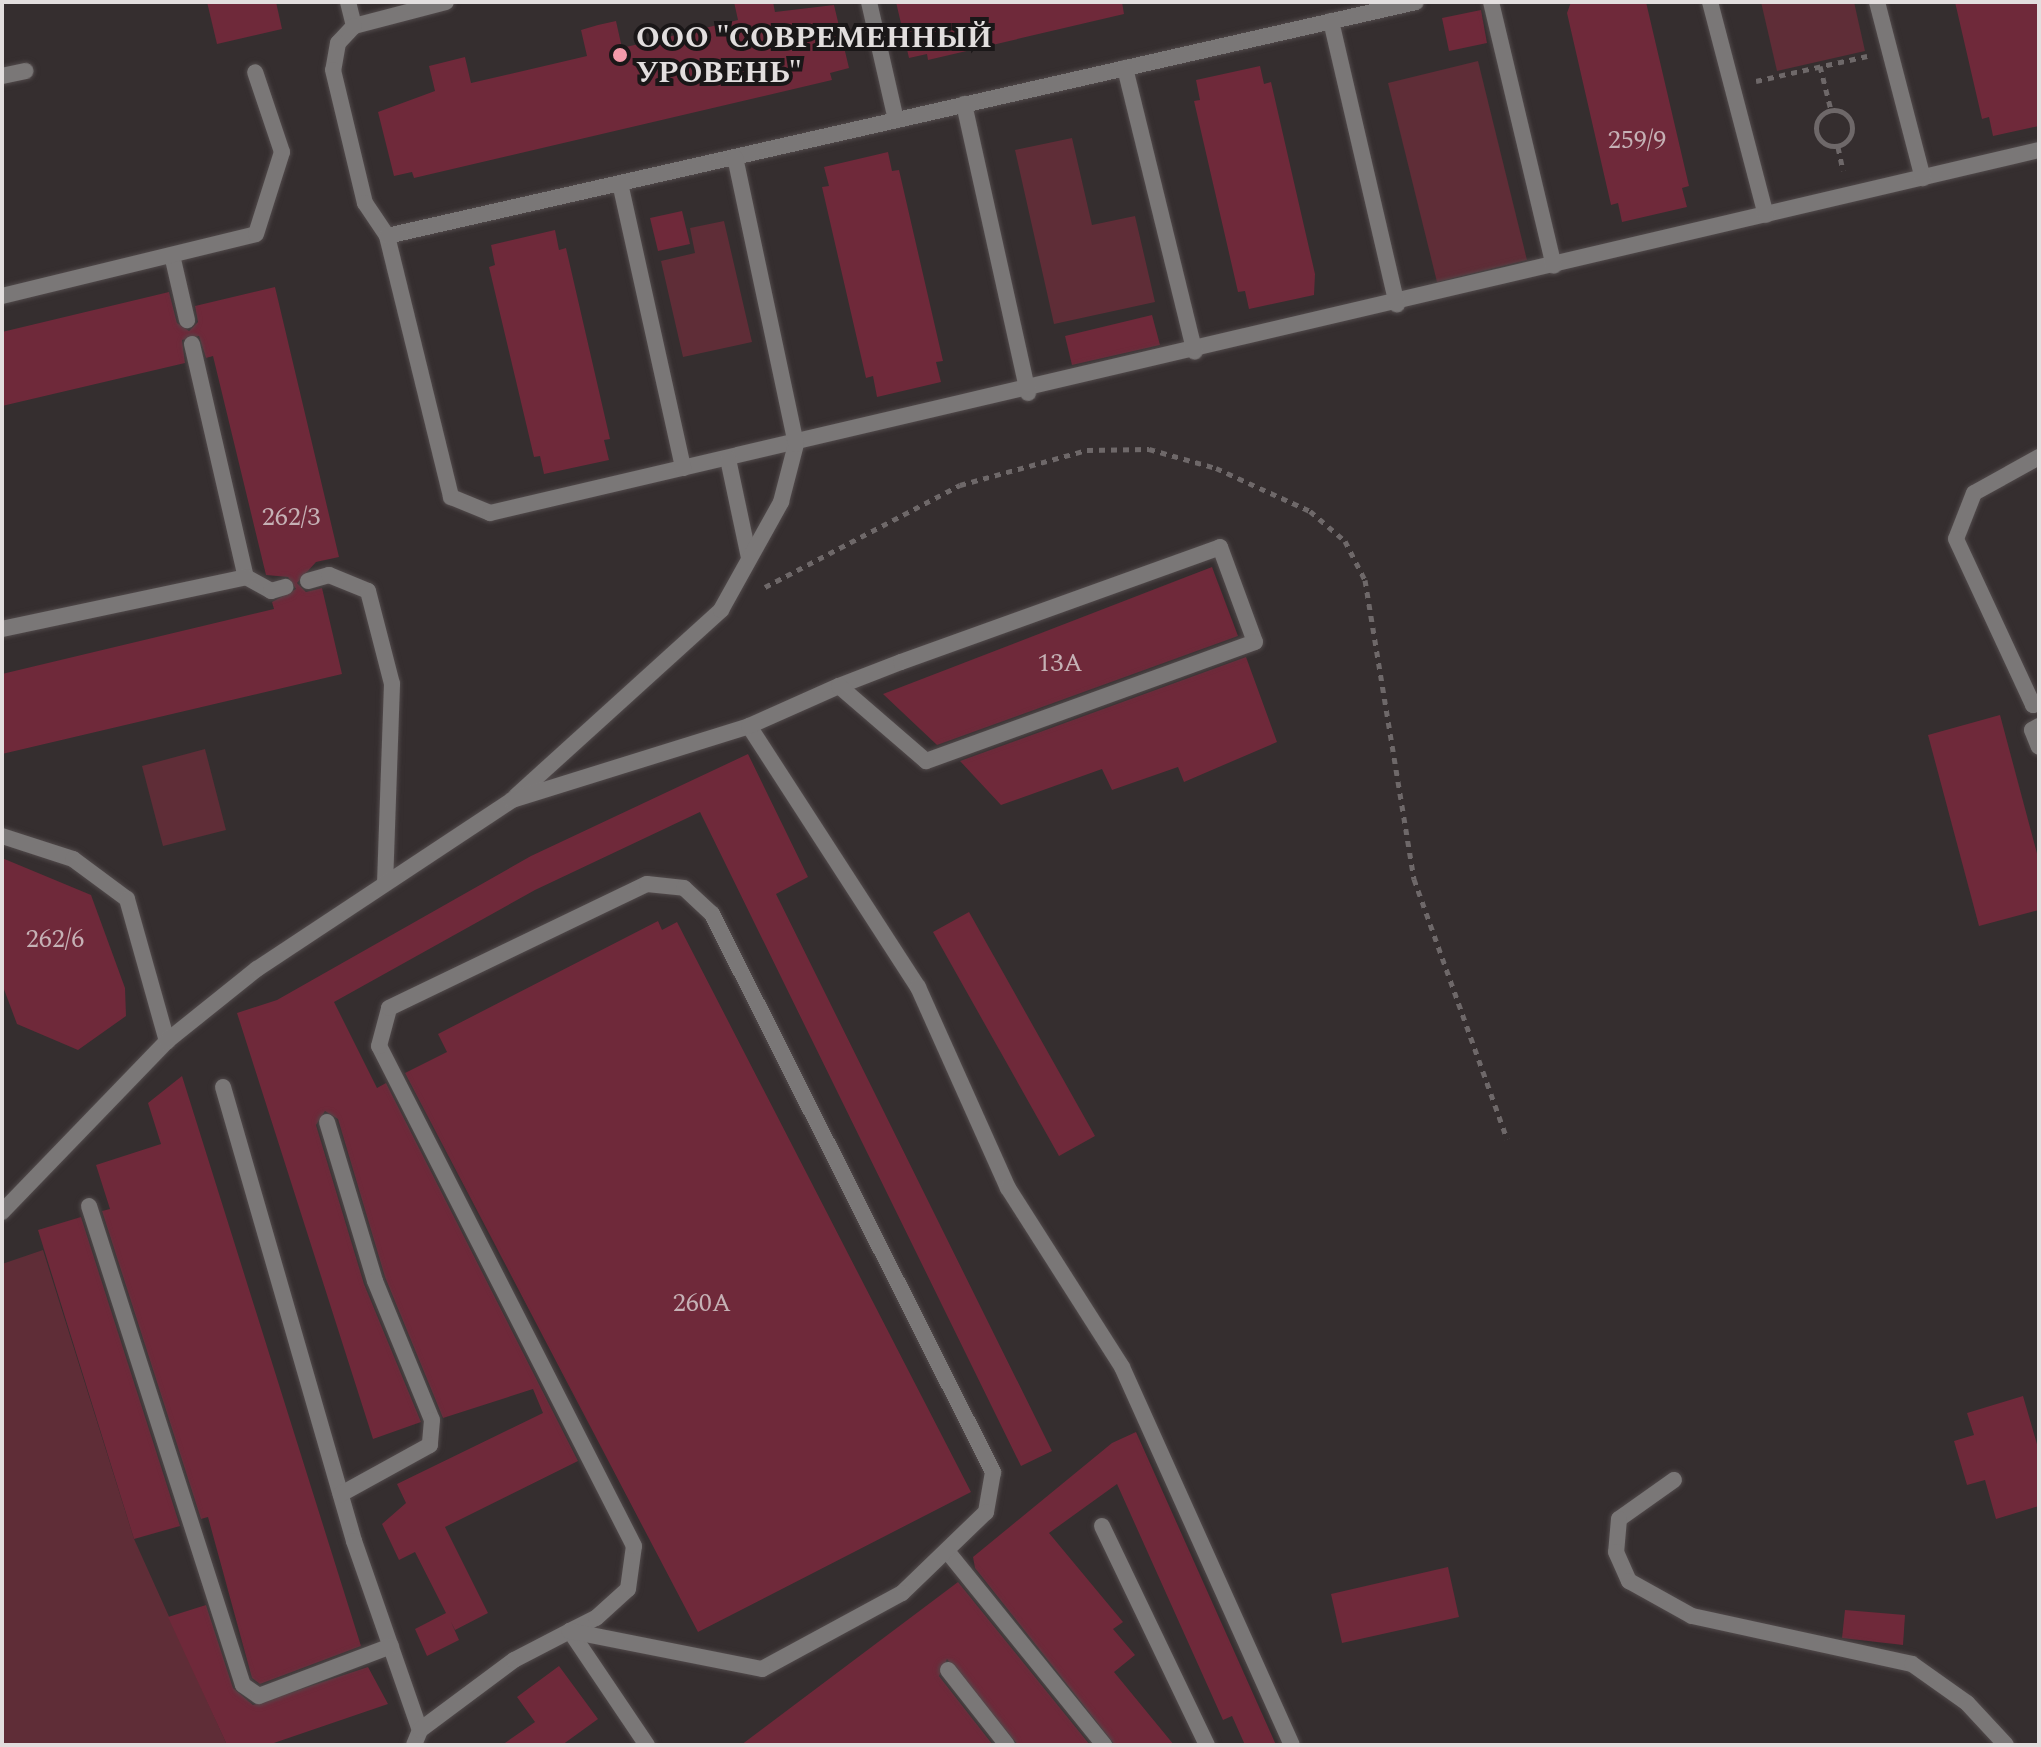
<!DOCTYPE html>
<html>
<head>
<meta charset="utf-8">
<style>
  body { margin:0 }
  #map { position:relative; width:2041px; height:1747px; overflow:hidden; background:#352e2f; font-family:Spectral,serif }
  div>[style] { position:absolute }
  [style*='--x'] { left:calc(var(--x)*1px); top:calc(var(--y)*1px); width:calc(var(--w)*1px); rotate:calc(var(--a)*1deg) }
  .green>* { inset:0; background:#5f2d37 }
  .building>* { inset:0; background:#6f293a }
  .path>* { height:5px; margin-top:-2.5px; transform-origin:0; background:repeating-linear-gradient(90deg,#6e6869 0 6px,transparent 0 12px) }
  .path>.ring { margin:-2.5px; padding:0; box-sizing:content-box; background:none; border:5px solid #6e6869; border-radius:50% }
  .roads { filter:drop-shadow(0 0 2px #514a4b) drop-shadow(0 0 2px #514a4b) }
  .lane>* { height:16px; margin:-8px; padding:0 8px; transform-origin:8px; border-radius:8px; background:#7a7777 }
  .dots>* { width:22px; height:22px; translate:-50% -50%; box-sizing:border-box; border:4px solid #1a1718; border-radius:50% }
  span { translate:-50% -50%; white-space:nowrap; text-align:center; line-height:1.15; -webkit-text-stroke:8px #1a1718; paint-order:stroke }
  .number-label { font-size:26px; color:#c5b1b5 }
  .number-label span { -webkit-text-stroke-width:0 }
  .poi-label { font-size:30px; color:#e2dede; font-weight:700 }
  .left { translate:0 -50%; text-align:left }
  .frame { position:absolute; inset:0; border:4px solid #e2dede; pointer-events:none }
</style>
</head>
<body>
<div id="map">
  <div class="green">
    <div style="clip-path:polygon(1761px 2px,1854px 2px,1865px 51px,1777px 71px)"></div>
    <div style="clip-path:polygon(1478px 61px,1527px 260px,1437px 282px,1388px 83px)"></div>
    <div style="clip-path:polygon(1072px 138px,1092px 225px,1135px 216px,1155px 302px,1054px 324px,1015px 150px)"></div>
    <div style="clip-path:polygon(724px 221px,752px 342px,683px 357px,661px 261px,695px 253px,690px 228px)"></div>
    <div style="clip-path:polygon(205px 749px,226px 830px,163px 846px,142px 766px)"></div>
    <div style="clip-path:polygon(43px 1250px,134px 1539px,227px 1745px,2px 1745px,2px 1264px)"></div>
  </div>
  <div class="building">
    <div style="clip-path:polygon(207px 2px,276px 2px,282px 29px,217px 44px)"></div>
    <div style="clip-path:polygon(734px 2px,773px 2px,775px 12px,834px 5px,849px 68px,830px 73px,832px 80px,414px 178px,412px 172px,394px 176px,378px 112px,435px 91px,429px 66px,465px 57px,471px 83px,587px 56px,581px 30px,598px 25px,616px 21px,622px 48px,738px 20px)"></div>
    <div style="clip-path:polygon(896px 2px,1122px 2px,1124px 14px,928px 60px,927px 54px,909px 58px)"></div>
    <div style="clip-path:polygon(1571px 2px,1646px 2px,1689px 186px,1682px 188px,1687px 207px,1622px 222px,1618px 203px,1611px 205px,1567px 13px)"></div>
    <div style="clip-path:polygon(1955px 2px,2039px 2px,2039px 126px,1993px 136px,1989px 117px,1982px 119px)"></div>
    <div style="clip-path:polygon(1481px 10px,1487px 43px,1449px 51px,1442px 18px)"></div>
    <div style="clip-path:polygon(1260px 66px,1264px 84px,1271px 82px,1315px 274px,1314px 295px,1249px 309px,1245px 291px,1238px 292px,1194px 101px,1200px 100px,1196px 80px)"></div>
    <div style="clip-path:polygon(888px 152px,892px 171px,899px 170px,943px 361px,936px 362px,941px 382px,877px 397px,873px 376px,866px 378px,822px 187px,829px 186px,824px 167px)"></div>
    <div style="clip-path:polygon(682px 211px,690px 244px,658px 251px,650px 218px)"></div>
    <div style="clip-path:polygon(555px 230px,559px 250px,566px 248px,610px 439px,604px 440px,609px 460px,544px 474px,540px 456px,534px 457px,489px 267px,495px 265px,491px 245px)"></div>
    <div style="clip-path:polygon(275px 287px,339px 557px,316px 562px,297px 583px,306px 592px,322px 588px,342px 674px,2px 754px,2px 674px,274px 609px,272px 602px,296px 589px,288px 577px,266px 575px,213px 356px,206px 358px,199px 336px,182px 340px,185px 363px,2px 406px,2px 332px,169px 292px,177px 323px,189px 331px,198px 322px,195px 306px)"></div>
    <div style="clip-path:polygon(1152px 315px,1160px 345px,1072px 365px,1065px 336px)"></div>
    <div style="clip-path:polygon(1212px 567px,1238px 636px,937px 745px,883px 694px)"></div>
    <div style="clip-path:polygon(1246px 657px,1277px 742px,1184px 782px,1178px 767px,1112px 790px,1102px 769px,1001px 805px,960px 761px)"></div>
    <div style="clip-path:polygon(2000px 715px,2039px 861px,2039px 910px,1979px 926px,1928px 735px)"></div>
    <div style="clip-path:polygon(748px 754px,808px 877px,776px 894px,1052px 1451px,1021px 1466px,700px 812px,535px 890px,334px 1002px,377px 1088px,386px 1083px,578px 1461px,445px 1527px,488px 1613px,455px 1630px,451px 1622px,459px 1640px,427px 1656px,415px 1629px,446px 1613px,415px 1552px,399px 1560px,382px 1524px,406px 1503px,397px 1484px,543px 1413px,533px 1389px,443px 1418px,385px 1277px,338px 1119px,325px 1111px,316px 1125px,364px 1284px,421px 1422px,373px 1439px,237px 1013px,277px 1000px,531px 856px)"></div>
    <div style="clip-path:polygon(2px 858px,91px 895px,125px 988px,126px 1016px,78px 1050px,17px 1024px,2px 984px)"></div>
    <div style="clip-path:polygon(969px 912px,1095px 1136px,1059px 1156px,933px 932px)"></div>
    <div style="clip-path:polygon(658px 921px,662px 930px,677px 922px,971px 1492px,698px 1632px,405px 1073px,447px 1052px,438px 1034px)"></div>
    <div style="clip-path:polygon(182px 1076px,361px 1646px,260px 1684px,252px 1678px,208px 1517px,201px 1519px,102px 1211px,110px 1209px,96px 1165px,161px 1144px,148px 1103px)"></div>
    <div style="clip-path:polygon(81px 1217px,180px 1526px,134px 1539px,38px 1230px)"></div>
    <div style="clip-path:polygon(2023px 1396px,2039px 1451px,2039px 1506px,1996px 1519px,1985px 1480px,1967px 1485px,1954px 1441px,1974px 1435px,1967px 1413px)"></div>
    <div style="clip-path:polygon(1136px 1432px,1276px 1745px,1245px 1745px,1232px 1716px,1223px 1720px,1117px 1484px,1049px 1533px,1123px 1622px,1113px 1629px,1135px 1655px,1114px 1672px,1174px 1745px,1115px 1745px,975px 1568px,973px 1557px,1112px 1443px)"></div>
    <div style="clip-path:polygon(1448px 1567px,1459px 1617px,1342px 1643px,1331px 1594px)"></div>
    <div style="clip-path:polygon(958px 1582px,1090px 1745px,1018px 1745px,947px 1659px,939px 1676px,993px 1745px,741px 1745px)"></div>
    <div style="clip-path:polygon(206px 1605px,233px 1688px,253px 1705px,368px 1667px,388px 1704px,268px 1745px,227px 1745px,168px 1617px)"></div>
    <div style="clip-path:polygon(1845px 1610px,1905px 1615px,1903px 1645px,1842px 1638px)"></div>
    <div style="clip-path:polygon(559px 1666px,598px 1719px,562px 1745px,502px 1745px,535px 1722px,517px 1697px)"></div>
  </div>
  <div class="path">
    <div style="--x:1820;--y:66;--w:45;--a:76"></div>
    <div style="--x:1756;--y:81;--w:114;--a:-12.7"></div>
    <div class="ring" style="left:1816px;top:110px;width:31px;height:31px"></div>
    <div style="--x:1838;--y:147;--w:24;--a:78"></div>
    <div style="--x:765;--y:587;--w:220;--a:-27.6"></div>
    <div style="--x:960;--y:485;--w:132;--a:-15.4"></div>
    <div style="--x:1087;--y:450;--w:62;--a:-0.9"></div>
    <div style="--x:1149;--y:449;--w:70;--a:15.8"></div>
    <div style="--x:1216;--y:468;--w:103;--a:24.6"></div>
    <div style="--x:1310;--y:511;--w:46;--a:40.6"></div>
    <div style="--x:1345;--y:541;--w:44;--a:62.9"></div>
    <div style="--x:1365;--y:580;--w:303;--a:80.7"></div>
    <div style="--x:1414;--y:879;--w:276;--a:70.3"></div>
  </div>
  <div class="roads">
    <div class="lane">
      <div style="--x:348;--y:2;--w:25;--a:76"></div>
      <div style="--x:446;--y:2;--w:95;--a:165.4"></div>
      <div style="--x:354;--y:26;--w:23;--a:133"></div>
      <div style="--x:338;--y:43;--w:27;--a:100"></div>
      <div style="--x:333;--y:70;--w:137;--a:76.5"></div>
      <div style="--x:365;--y:203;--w:40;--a:56"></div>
      <div style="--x:387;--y:236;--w:269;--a:76.2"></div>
      <div style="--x:451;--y:497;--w:42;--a:22.3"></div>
      <div style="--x:490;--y:513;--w:1591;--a:-13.19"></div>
      <div style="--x:869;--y:2;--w:121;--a:77.1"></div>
      <div style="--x:1491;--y:2;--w:271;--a:76.6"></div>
      <div style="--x:1710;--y:2;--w:220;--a:75.3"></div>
      <div style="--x:1877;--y:2;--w:182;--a:75.4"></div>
      <div style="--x:1331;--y:21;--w:291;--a:76.9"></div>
      <div style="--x:1125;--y:68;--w:292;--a:76.2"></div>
      <div style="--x:2;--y:76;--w:24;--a:-12"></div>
      <div style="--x:964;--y:104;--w:296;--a:77.5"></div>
      <div style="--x:620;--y:183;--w:292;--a:77.5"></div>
      <div style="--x:387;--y:236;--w:1055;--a:-12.81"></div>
      <div style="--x:172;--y:255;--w:67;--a:77"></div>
      <div style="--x:2;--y:296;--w:261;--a:-13.7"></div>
      <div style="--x:256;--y:234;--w:86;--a:-72.4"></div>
      <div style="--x:282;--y:152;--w:84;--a:-108.6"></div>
      <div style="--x:192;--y:344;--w:239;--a:77"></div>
      <div style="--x:246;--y:577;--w:29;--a:29"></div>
      <div style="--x:271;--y:591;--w:15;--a:-16"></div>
      <div style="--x:2039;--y:457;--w:74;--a:151"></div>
      <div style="--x:1974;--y:493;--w:49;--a:111.4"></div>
      <div style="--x:1956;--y:539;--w:183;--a:65.1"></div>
      <div style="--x:2033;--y:705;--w:7;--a:-27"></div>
      <div style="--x:728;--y:459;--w:101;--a:78"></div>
      <div style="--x:308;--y:581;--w:22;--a:-16"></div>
      <div style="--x:329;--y:575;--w:42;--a:22.3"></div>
      <div style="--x:368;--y:591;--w:96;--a:75.5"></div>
      <div style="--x:392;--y:684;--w:199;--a:92"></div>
      <div style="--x:2;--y:629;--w:249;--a:-12"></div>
      <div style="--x:749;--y:726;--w:311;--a:57.1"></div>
      <div style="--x:918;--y:987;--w:220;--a:65.9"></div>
      <div style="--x:1008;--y:1188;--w:212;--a:57.5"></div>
      <div style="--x:1122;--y:1367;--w:414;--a:65.8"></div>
      <div style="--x:2039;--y:726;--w:8;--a:150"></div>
      <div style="--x:2032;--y:730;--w:18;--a:68"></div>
      <div style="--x:516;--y:796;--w:277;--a:-42.2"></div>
      <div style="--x:721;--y:610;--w:124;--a:-60.9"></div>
      <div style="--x:781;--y:502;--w:60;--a:-75.5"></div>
      <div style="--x:796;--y:444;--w:293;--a:-102"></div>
      <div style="--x:2;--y:836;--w:75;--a:17.9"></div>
      <div style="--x:73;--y:859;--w:67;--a:36.5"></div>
      <div style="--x:127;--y:899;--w:148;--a:74.3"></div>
      <div style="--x:223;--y:1087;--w:473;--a:73.9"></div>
      <div style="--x:354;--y:1541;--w:200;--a:70.8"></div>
      <div style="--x:327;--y:1122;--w:166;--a:73.2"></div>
      <div style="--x:375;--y:1281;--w:150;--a:67.7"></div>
      <div style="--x:432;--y:1420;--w:25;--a:95"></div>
      <div style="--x:430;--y:1445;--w:102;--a:151.2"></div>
      <div style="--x:89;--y:1206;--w:503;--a:72.18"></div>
      <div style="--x:243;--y:1685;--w:19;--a:35"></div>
      <div style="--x:259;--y:1696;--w:141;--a:-20.7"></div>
      <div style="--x:2;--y:1212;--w:238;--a:-46"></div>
      <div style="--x:167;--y:1041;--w:115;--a:-38.7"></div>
      <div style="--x:257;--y:969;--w:306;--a:-33.5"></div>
      <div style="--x:512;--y:800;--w:248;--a:-17.3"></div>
      <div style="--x:749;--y:726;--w:98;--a:-24"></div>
      <div style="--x:839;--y:686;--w:66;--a:-21.2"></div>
      <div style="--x:901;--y:662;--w:339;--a:-19.8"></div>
      <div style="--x:1220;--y:547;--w:101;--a:69.8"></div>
      <div style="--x:1255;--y:642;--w:350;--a:160.1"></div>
      <div style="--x:926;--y:761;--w:115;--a:-139.2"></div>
      <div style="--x:1674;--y:1480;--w:67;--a:144.7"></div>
      <div style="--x:1619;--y:1519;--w:33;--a:95"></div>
      <div style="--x:1616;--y:1552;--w:32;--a:66"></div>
      <div style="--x:1629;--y:1581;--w:72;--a:29.1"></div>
      <div style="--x:1692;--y:1616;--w:225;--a:12.3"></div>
      <div style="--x:1912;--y:1664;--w:67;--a:35.3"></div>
      <div style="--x:1967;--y:1703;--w:57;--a:47.1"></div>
      <div style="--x:1102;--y:1526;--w:243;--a:64.4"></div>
      <div style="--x:947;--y:1551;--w:250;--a:51"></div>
      <div style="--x:570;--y:1631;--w:138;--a:56"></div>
      <div style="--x:948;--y:1670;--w:95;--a:51.8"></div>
      <div style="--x:414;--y:1745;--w:16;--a:-68"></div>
      <div style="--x:420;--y:1730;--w:117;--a:-36.7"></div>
      <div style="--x:514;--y:1660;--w:63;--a:-27.4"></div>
      <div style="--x:570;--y:1631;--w:29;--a:-27"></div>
      <div style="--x:596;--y:1618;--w:43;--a:-42.2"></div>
      <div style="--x:628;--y:1589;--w:43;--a:-82.1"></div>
      <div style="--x:634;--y:1546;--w:561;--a:-117.02"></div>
      <div style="--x:379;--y:1046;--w:39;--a:-75"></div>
      <div style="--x:389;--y:1008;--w:286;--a:-25.7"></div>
      <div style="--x:647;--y:884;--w:37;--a:6"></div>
      <div style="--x:684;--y:888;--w:38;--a:43"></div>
      <div style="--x:712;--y:914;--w:625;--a:63.27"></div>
      <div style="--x:993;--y:1472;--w:41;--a:99.9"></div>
      <div style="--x:986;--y:1512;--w:117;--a:136"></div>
      <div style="--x:902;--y:1593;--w:159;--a:151.5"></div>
      <div style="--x:762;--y:1669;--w:196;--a:-168.8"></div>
    </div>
  </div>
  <div class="dots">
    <div style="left:620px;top:55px;background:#f39aaa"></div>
  </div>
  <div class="number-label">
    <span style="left:1637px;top:141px">259/9</span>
    <span style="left:291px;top:518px">262/3</span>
    <span style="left:1060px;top:664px">13А</span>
    <span style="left:55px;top:940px">262/6</span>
    <span style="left:702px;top:1304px">260А</span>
  </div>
  <div class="poi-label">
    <span class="left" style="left:636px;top:55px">ООО "СОВРЕМЕННЫЙ<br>УРОВЕНЬ"</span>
  </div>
  <div class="frame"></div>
</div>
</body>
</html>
